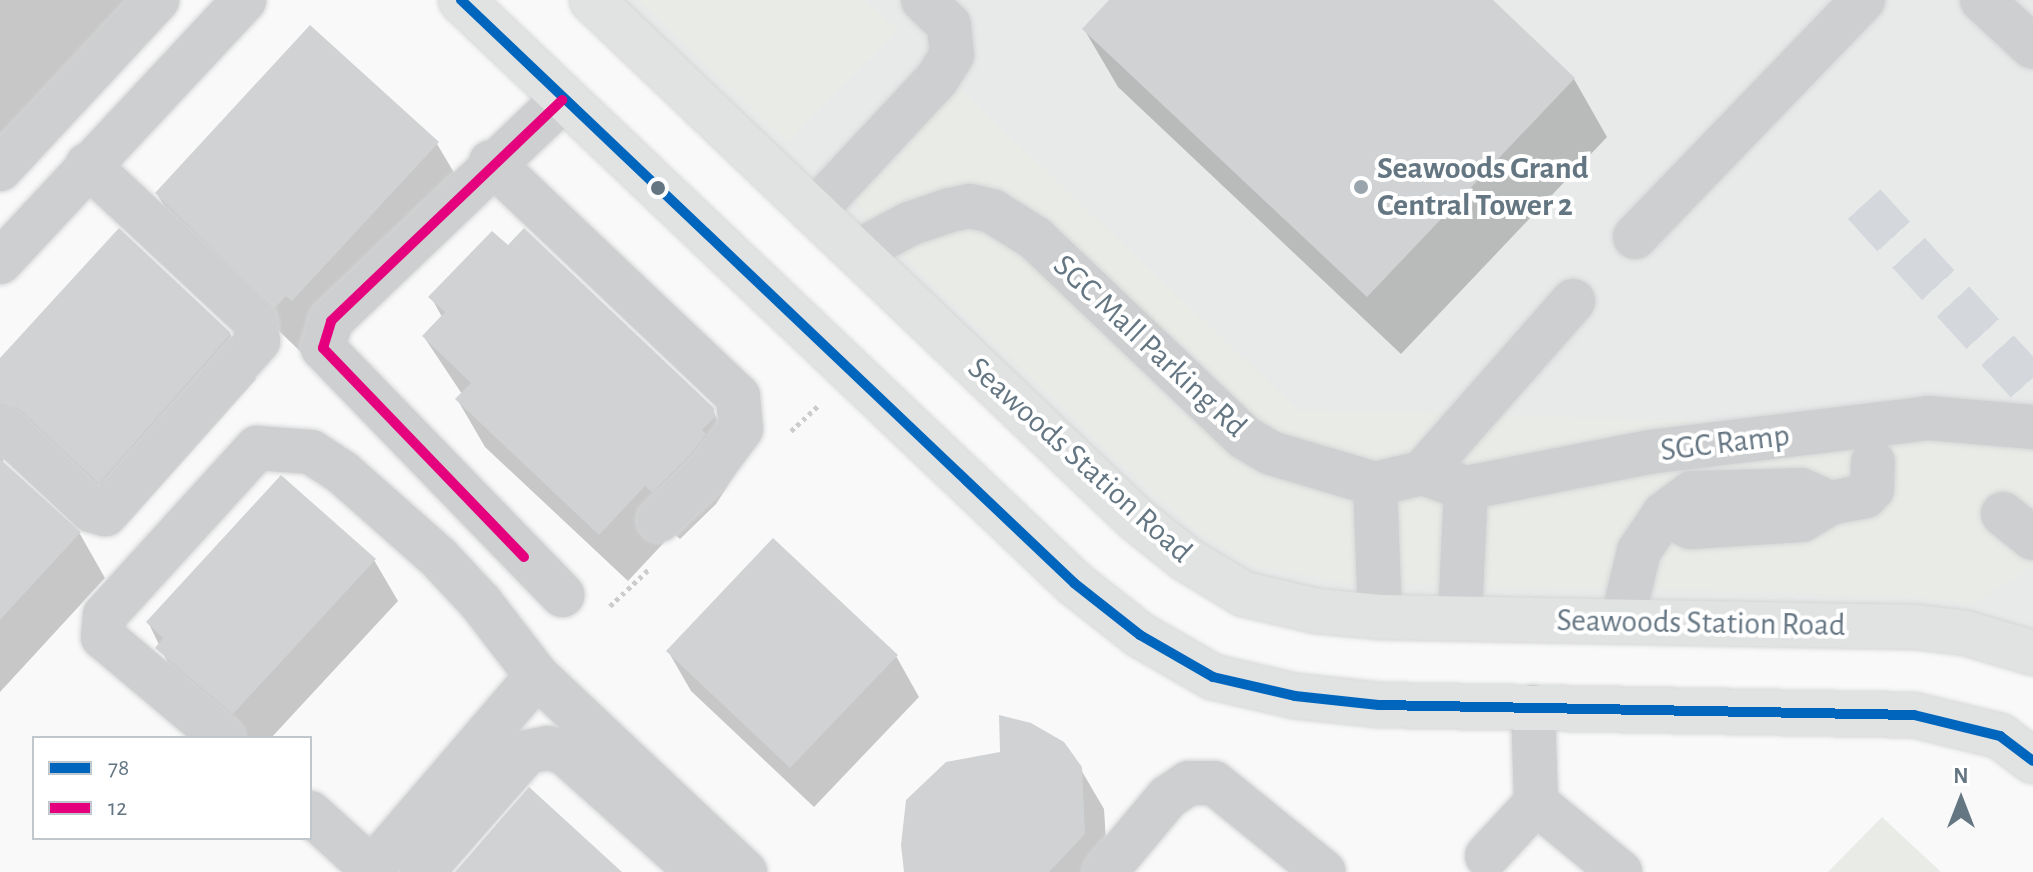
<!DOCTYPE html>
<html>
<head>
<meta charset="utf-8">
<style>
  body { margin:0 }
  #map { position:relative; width:2033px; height:872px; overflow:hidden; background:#f9f9f9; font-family:"Alegreya Sans",sans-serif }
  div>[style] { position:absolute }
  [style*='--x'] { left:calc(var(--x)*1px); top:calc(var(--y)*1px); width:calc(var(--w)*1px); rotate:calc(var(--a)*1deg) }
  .built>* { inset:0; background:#e8e9e9 }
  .green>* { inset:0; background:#e8ebe6 }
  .shadow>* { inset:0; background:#0003 }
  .building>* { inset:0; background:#d0d2d3 }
  .minor-tunnel>* { height:44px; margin-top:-22px; transform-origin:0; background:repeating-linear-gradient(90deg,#d4d8dc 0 44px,transparent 0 66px) }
  .path>* { height:5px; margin-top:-2.5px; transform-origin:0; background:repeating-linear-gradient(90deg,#cbcccd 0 4px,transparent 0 8px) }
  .roads { filter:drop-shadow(0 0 2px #d5d6d7) drop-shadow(0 0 2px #d5d6d7) }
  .minor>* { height:44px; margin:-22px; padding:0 22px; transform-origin:22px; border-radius:22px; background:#cecfd0 }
  .major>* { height:44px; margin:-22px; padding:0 22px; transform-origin:22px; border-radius:22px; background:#e1e2e2 }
  .bus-1>* { height:10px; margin:-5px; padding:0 5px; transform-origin:5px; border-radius:5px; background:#0065bd }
  .bus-2>* { height:10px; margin:-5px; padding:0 5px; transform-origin:5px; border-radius:5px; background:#e5007d }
  .dots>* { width:22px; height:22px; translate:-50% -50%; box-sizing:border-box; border:4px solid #fff; border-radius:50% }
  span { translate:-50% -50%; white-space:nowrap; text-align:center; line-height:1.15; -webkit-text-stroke:8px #fff; paint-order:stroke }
  .poi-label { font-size:32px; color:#657683; font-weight:700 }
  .left { translate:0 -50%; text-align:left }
  .street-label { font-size:32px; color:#657683 }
  .legend { position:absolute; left:32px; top:736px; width:280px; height:104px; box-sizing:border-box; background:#fff; border:2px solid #c1c8cd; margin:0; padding:10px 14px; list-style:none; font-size:24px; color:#657683 }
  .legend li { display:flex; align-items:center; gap:16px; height:40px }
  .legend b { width:40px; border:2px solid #c1c8cd }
  .north { position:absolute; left:1921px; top:760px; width:80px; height:80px; -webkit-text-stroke:6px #fff; paint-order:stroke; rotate:0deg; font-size:22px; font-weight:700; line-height:32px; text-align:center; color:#657683 }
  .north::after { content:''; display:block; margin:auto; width:28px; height:36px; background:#657683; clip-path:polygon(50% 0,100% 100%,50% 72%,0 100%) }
</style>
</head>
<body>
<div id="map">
  <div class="built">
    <div style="clip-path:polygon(593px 0,2033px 0,2033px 653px,1244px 594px)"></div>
  </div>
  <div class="green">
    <div style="clip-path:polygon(638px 0,865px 0,897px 30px,788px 142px)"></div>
    <div style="clip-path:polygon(950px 80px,1298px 410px,2023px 429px,2033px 438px,2033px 566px,1972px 604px,1917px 597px,1624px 588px,1353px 584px,1254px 566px,1202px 534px,1156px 496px,892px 245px,853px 198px)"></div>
    <div style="clip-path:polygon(1882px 817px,1941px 872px,1828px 872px)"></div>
  </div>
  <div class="shadow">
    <div style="clip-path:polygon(0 0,134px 0,0 145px)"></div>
    <div style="clip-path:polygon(1112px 0,1490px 0,1574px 79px,1607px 137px,1401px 354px,1118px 87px,1084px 29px)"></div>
    <div style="clip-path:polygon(437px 144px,465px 191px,303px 354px,185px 241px,157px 194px)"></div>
    <div style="clip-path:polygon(119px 231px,230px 334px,256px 379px,125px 526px,44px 450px,6px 453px,2px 463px,80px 534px,105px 578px,0 692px,0 361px)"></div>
    <div style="clip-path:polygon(431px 297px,712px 409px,741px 465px,716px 504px,680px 539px,673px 533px,628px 581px,485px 447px,457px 399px,462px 394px,424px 337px,442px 317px)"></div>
    <div style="clip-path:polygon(374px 560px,398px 601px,271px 738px,239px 738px,180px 688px,148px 622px)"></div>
    <div style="clip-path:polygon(668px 651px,896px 656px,919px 697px,814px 807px,691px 691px)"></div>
    <div style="clip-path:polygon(1080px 768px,1104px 809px,1108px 872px,907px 872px)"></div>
  </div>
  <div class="building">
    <div style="clip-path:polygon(1109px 0,1493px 0,1575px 78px,1367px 297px,1082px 29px)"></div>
    <div style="clip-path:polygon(310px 25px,439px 142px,292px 301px,286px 296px,275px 308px,155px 193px)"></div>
    <div style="clip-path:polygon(119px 228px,231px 333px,99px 483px,17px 407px,0 401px,0 358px)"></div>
    <div style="clip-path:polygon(524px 228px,714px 408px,715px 417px,702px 430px,706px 434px,689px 456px,652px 492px,645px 486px,599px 535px,455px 399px,471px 383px,422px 336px,445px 312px,428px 297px,492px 231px,508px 245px)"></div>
    <div style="clip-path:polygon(0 459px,81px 532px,0 620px)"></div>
    <div style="clip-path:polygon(281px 475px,376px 559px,233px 714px,155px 648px,163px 638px,146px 622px)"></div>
    <div style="clip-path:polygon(773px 538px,898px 655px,790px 768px,666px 651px)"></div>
    <div style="clip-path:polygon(999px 715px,1031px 723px,1064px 742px,1082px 767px,1085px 834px,1049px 872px,904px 872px,901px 845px,906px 800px,946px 762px,1000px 752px)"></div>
    <div style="clip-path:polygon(529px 787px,622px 872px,455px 872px)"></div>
  </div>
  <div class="minor-tunnel">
    <div style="--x:1864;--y:204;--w:251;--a:47.6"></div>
  </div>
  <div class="path">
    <div style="--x:791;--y:431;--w:38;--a:-43"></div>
    <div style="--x:610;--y:606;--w:54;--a:-43.5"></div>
  </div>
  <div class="roads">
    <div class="minor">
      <div style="--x:1982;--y:0;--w:69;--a:42.7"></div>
      <div style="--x:562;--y:100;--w:320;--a:136.3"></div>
      <div style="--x:331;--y:321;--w:28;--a:107"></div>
      <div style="--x:323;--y:348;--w:344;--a:45.9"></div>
      <div style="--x:491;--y:162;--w:340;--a:43.5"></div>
      <div style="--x:738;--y:396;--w:33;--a:85"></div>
      <div style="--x:741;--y:429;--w:55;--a:126.9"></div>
      <div style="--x:708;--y:473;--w:68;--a:136.2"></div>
      <div style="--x:0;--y:169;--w:231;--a:-47.1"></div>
      <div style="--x:814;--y:211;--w:180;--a:-47"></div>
      <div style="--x:937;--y:79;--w:28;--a:-58"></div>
      <div style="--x:952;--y:55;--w:30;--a:-96"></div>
      <div style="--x:949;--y:25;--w:36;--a:-136"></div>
      <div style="--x:1635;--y:237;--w:329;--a:-46.1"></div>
      <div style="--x:857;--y:252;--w:59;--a:-28.3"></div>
      <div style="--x:909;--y:224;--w:43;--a:-18.9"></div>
      <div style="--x:950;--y:210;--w:20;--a:-11"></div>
      <div style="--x:970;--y:206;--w:23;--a:13"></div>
      <div style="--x:992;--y:211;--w:51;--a:32.1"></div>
      <div style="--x:1035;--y:238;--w:289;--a:43.6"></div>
      <div style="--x:1244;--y:437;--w:31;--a:31"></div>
      <div style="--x:1271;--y:453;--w:109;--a:16.6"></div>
      <div style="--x:1375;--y:484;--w:48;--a:-13.2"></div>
      <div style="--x:1422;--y:473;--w:229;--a:-48.7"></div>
      <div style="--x:0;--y:262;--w:358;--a:-47"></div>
      <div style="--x:0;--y:425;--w:125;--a:43"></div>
      <div style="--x:91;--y:510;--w:15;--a:16"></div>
      <div style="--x:105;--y:514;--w:231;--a:-48.5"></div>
      <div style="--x:258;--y:341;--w:20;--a:-99"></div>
      <div style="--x:255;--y:321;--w:229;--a:-137"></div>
      <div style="--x:1422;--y:473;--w:46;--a:18.8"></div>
      <div style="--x:1466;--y:488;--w:187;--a:-11.1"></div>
      <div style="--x:1649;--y:452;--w:281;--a:-6.9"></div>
      <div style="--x:1928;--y:418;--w:105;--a:4.9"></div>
      <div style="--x:1375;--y:484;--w:133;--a:87.8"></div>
      <div style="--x:1664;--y:514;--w:30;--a:26"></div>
      <div style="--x:1691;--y:527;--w:111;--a:-3.6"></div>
      <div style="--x:1802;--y:520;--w:33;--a:-31"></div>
      <div style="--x:1830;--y:503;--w:36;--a:-11"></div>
      <div style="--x:1865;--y:496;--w:10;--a:-45"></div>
      <div style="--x:1872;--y:489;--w:27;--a:-88"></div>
      <div style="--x:2003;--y:514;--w:38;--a:39"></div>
      <div style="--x:1460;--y:618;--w:130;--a:-87.4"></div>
      <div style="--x:1622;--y:621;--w:72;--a:-76.3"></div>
      <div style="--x:1639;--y:551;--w:45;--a:-56"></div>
      <div style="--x:1664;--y:514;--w:35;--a:-37"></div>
      <div style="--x:1692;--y:493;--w:109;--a:-1.6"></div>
      <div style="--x:1801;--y:490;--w:32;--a:24"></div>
      <div style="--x:1533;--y:707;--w:96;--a:88.2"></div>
      <div style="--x:1536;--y:803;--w:109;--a:39.4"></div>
      <div style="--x:223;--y:738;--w:157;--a:-139.9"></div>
      <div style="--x:103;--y:637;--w:22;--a:-85"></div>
      <div style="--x:105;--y:615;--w:226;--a:-47.7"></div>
      <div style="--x:257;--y:448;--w:54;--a:4.2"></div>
      <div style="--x:311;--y:452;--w:38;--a:33"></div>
      <div style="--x:343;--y:473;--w:128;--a:41.5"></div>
      <div style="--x:439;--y:558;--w:62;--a:47"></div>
      <div style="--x:481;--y:603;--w:92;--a:52.5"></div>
      <div style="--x:310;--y:813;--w:84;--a:42.1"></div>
      <div style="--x:1487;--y:856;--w:72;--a:-47.2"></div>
      <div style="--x:369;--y:872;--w:258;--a:-49.4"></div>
      <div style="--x:537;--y:676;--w:286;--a:43.3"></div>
      <div style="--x:422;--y:872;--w:159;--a:-48.8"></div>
      <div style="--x:527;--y:752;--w:21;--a:-11"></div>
      <div style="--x:548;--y:748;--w:16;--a:14"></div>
      <div style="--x:564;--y:752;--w:180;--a:41.8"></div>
      <div style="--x:1105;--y:872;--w:98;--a:-50"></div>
      <div style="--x:1168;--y:797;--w:25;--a:-34"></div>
      <div style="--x:1189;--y:783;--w:25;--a:0"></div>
      <div style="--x:1214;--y:783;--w:141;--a:39"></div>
    </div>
    <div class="major">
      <div style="--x:461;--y:0;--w:846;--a:43.56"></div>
      <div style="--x:1074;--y:583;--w:84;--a:38.2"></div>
      <div style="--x:1140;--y:635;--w:84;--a:29.9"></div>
      <div style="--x:1213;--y:677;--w:84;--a:13"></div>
      <div style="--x:1295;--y:696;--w:84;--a:6.1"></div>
      <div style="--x:1379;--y:705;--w:535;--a:1.07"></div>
      <div style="--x:1914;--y:715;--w:89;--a:13.7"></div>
      <div style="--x:2000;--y:736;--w:41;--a:37.1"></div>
      <div style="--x:592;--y:0;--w:750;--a:43.65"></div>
      <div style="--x:1135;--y:518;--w:65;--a:38.8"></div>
      <div style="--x:1186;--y:559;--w:68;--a:31.1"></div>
      <div style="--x:1244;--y:594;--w:75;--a:13.1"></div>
      <div style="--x:1317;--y:611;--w:63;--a:5.4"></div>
      <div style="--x:1380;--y:617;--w:536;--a:1.07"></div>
      <div style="--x:1916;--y:627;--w:50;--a:6.8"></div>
      <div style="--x:1966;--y:633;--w:70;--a:16.6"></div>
    </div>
  </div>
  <div class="bus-1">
    <div style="--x:461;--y:0;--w:846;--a:43.56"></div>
    <div style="--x:1074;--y:583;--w:84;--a:38.2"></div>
    <div style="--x:1140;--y:635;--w:84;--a:29.9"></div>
    <div style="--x:1213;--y:677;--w:84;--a:13"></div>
    <div style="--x:1295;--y:696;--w:84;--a:6.1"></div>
    <div style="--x:1379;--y:705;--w:535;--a:1.07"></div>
    <div style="--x:1914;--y:715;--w:89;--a:13.7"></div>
    <div style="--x:2000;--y:736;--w:41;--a:37.1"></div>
  </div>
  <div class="bus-2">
    <div style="--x:524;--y:557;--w:290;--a:-133.9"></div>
    <div style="--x:323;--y:348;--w:28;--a:-73"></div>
    <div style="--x:331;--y:321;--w:320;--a:-43.7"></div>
  </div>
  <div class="dots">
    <div style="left:1361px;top:187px;background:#99a4ac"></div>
    <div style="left:658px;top:188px;background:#657683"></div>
  </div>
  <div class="poi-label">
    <span class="left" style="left:1377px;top:187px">Seawoods Grand<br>Central Tower 2</span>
  </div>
  <div class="street-label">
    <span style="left:1150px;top:346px;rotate:43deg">SGC Mall Parking Rd</span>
    <span style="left:1725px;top:443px;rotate:-7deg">SGC Ramp</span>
    <span style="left:1080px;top:460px;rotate:42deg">Seawoods Station Road</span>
    <span style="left:1701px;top:623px;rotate:1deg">Seawoods Station Road</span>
  </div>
  <ul class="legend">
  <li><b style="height:10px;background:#0065bd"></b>78</li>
  <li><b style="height:10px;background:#e5007d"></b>12</li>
  </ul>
  <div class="north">N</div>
</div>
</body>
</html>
